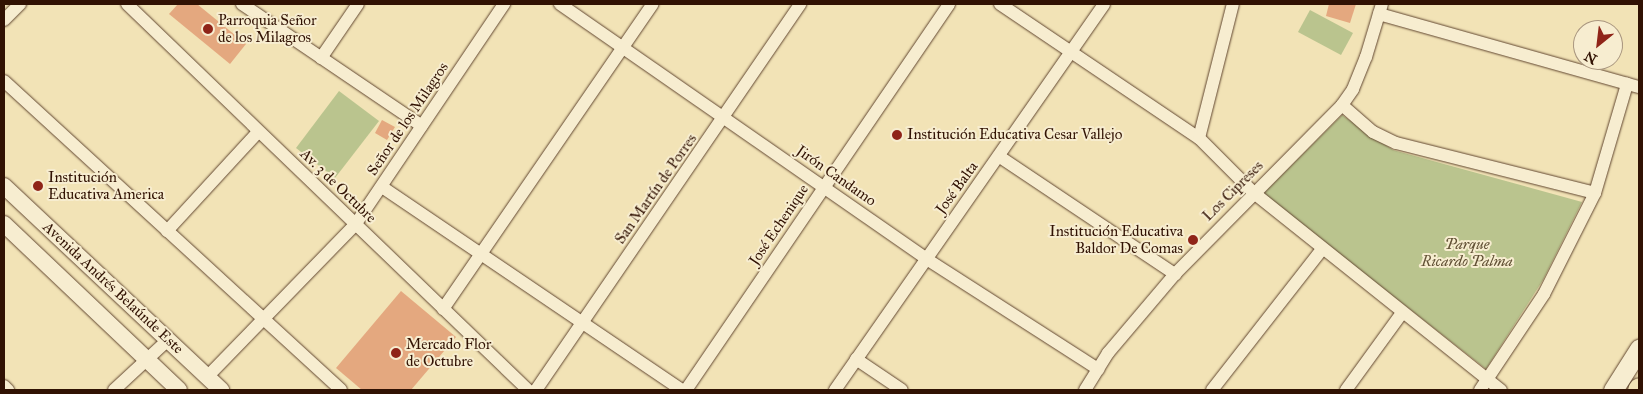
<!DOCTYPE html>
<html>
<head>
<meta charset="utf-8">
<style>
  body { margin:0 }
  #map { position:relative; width:1643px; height:394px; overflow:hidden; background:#f2e3b6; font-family:"IM FELL Great Primer",serif }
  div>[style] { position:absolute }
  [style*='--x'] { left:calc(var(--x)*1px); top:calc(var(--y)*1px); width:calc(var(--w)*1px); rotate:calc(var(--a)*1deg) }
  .green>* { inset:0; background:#bac48e }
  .building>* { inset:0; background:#e4a87f }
  .roads { filter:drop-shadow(0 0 1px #614630) drop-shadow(0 0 1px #614630) }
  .minor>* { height:12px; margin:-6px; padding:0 6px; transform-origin:6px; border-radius:6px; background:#f7edd0 }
  .tertiary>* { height:16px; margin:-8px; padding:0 8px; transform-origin:8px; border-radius:8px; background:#f7edd0 }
  .secondary>* { height:19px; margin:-9.5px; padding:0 9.5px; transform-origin:9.5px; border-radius:9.5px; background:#f7edd0 }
  .trunk>* { height:21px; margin:-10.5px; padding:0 10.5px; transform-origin:10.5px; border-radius:10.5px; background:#f2e3b6 }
  .dots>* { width:14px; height:14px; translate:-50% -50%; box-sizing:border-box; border:2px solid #f7edd0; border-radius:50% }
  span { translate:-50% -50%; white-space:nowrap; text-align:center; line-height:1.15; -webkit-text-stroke:4px #f7edd0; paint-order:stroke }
  .poi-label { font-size:15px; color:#311203 }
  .left { translate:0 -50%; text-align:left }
  .right { translate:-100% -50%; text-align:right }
  .street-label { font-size:15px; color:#311203 }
  .park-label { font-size:15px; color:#615034; font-style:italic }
  .frame { position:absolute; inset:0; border:5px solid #311203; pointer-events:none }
  .north { position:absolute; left:1573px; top:20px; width:50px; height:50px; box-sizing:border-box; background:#f7edd0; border:1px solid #a8957e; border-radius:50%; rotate:209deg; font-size:14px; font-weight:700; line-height:20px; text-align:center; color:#311203 }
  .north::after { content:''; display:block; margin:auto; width:18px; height:22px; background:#8f2418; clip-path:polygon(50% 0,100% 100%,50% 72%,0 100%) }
</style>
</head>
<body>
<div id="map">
  <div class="green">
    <div style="clip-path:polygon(1310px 10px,1353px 33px,1341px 55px,1298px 32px)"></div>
    <div style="clip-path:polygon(339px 91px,379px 121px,335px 178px,296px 148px)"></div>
    <div style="clip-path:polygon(1342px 115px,1393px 150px,1582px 202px,1543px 280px,1486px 369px,1263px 194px)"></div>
  </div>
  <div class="building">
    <div style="clip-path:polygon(178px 4px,197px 4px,246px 44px,230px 64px,169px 14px)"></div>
    <div style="clip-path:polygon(1329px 4px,1356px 4px,1350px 23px,1326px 16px)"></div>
    <div style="clip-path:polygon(382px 120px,395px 127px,387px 140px,375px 133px)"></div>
    <div style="clip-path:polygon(401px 291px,456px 337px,411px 390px,362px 390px,336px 368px)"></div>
  </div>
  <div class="roads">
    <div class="minor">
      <div style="--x:127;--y:4;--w:557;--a:43.91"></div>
      <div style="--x:242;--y:4;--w:217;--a:34.1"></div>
      <div style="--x:560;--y:4;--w:445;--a:34.8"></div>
      <div style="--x:925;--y:258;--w:206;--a:32.7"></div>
      <div style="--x:1000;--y:4;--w:240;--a:34"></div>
      <div style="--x:1199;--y:138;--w:78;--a:45"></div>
      <div style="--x:1254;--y:193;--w:316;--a:38.6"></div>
      <div style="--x:1379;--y:14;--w:270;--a:15.7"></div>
      <div style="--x:4;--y:20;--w:23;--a:-45"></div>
      <div style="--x:321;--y:58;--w:65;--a:-55.6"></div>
      <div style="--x:4;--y:81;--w:457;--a:42.5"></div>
      <div style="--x:1342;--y:105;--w:41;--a:41.1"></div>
      <div style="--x:1373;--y:132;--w:25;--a:26"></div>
      <div style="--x:1396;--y:143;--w:205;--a:14.1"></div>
      <div style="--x:1199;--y:138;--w:138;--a:-75.8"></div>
      <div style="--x:1000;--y:157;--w:211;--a:33.8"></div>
      <div style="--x:382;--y:187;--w:362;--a:34.1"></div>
      <div style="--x:167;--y:231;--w:134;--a:-47.4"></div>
      <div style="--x:443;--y:309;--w:370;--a:-55.5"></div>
      <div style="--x:856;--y:359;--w:55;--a:34"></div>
      <div style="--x:207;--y:377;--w:212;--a:-45.8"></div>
      <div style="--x:355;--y:225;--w:267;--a:-56"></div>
      <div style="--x:4;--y:386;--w:6;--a:45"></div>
      <div style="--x:114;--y:390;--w:74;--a:-42.8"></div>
      <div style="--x:536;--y:390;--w:468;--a:-55.6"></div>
      <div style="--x:686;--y:390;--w:467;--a:-55.7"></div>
      <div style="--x:835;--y:390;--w:470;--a:-55.1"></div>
      <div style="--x:1085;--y:390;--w:44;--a:-58.1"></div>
      <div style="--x:1108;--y:353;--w:104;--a:-49.7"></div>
      <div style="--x:1175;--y:274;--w:238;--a:-45.3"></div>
      <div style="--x:1342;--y:105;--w:19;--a:-55"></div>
      <div style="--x:1353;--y:89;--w:35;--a:-68"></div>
      <div style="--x:1366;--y:57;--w:55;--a:-73.2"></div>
      <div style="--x:1212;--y:390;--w:179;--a:-52"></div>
      <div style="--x:1346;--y:390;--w:95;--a:-54"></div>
      <div style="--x:1480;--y:390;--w:115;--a:-56.3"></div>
      <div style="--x:1544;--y:294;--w:113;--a:-63.2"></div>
      <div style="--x:1595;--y:193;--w:114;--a:-73.6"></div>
    </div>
    <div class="tertiary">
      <div style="--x:4;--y:186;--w:298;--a:43.2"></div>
      <div style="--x:4;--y:224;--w:241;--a:43.5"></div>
    </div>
    <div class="secondary">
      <div style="--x:1613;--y:390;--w:49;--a:-57.6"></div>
    </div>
    <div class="trunk">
      <div style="--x:1638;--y:390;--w:2;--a:-63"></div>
    </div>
  </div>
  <div class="dots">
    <div style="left:208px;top:29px;background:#8f2418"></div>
    <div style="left:897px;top:135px;background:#8f2418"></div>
    <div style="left:38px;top:186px;background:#8f2418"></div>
    <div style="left:1193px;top:240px;background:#8f2418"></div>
    <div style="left:396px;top:353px;background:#8f2418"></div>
  </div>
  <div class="poi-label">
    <span class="left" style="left:218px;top:29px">Parroquia Señor<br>de los Milagros</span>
    <span class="left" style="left:907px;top:135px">Institución Educativa Cesar Vallejo</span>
    <span class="left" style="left:48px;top:186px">Institución<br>Educativa America</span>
    <span class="right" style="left:1183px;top:240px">Institución Educativa<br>Baldor De Comas</span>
    <span class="left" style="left:406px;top:353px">Mercado Flor<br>de Octubre</span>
  </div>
  <div class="street-label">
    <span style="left:408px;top:119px;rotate:-56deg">Señor de los Milagros</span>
    <span style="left:836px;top:176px;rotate:35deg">Jirón Candamo</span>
    <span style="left:338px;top:186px;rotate:44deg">Av. 3 de Octubre</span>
    <span style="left:957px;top:188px;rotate:-54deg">José Balta</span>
    <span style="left:656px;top:189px;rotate:-55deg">San Martín de Porres</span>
    <span style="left:1233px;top:191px;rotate:-45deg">Los Cipreses</span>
    <span style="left:779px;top:225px;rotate:-56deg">José Echenique</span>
    <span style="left:113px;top:288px;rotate:43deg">Avenida Andrés Belaúnde Este</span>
  </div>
  <div class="park-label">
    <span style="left:1467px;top:253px">Parque<br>Ricardo Palma</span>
  </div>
  <div class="frame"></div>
  <div class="north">N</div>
</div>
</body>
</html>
